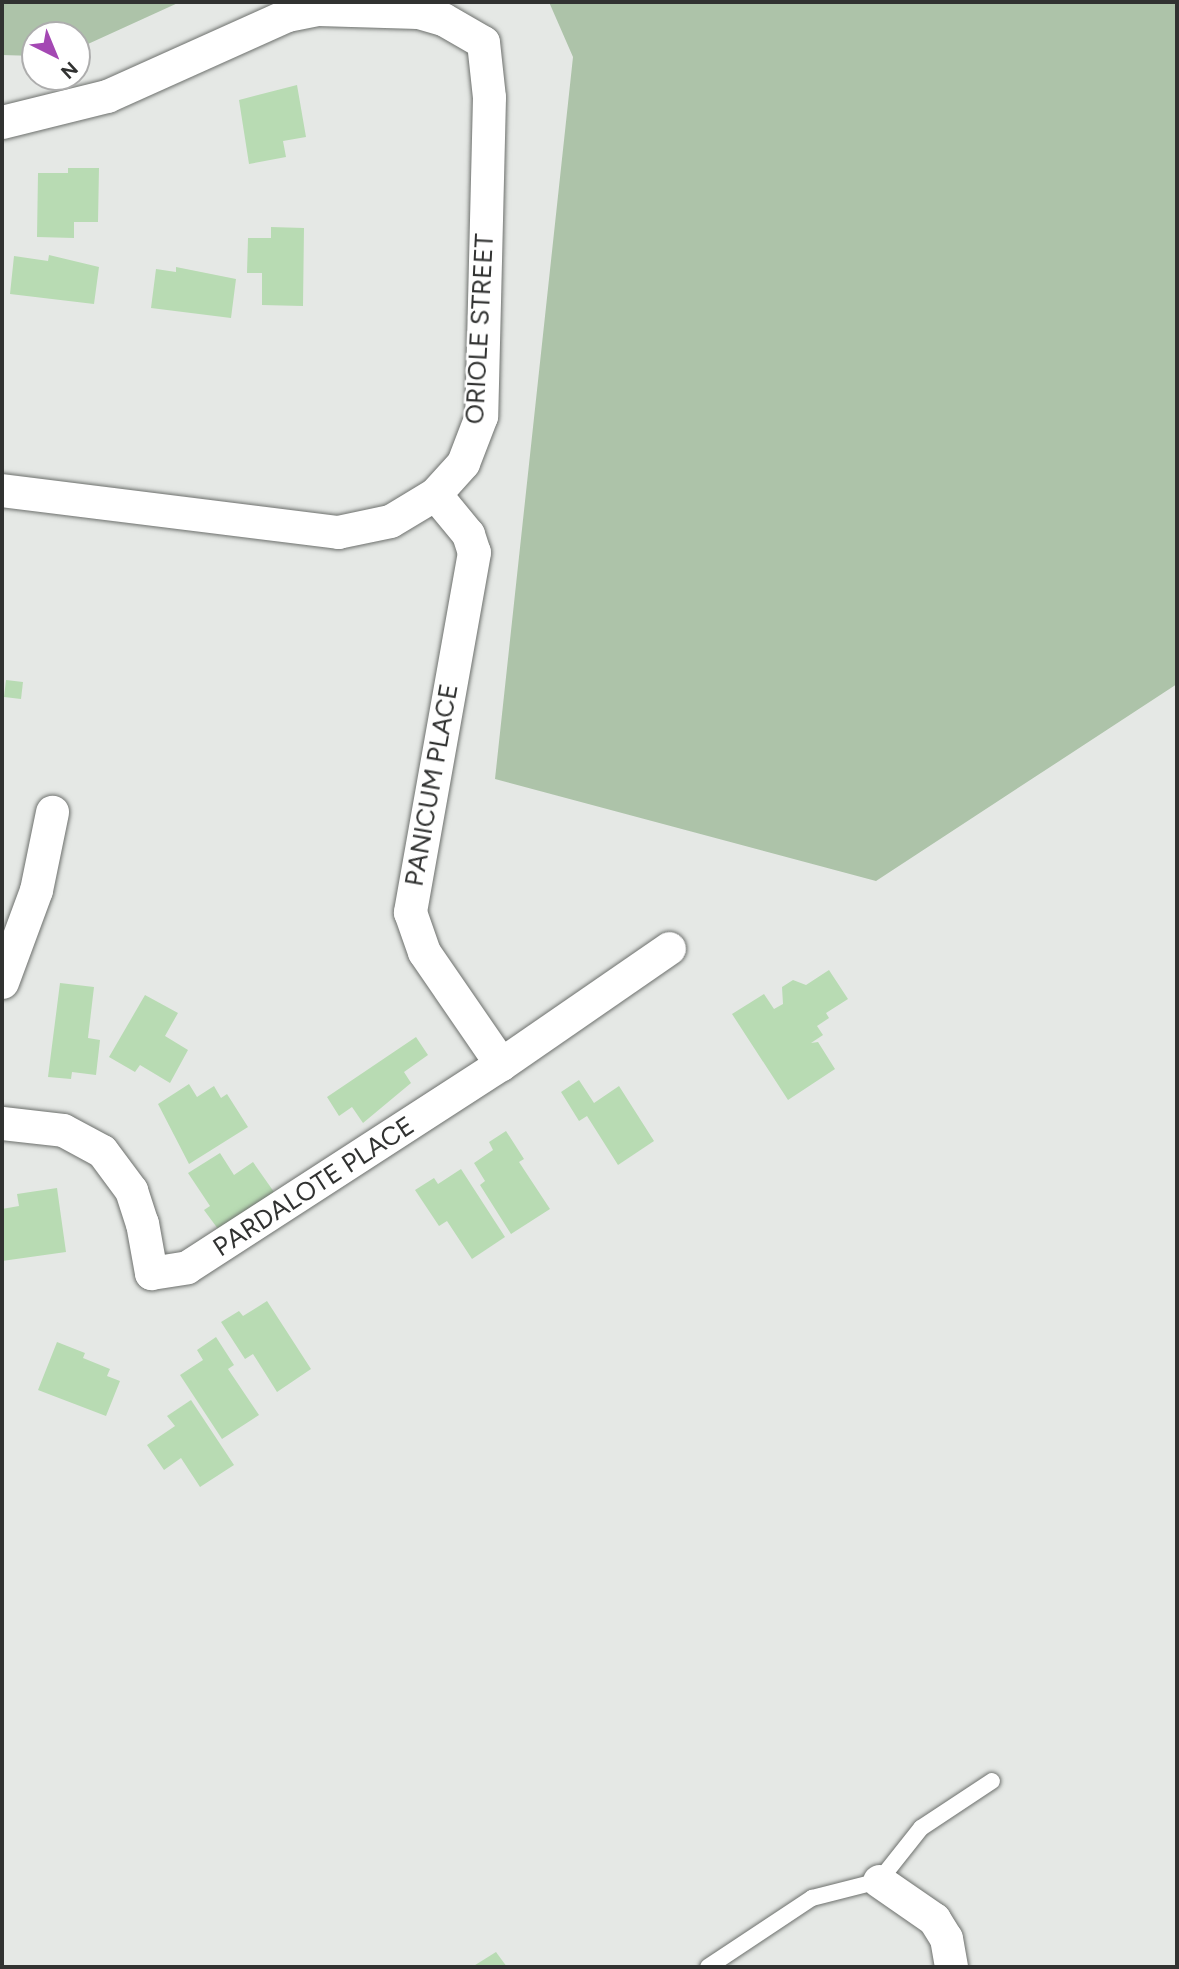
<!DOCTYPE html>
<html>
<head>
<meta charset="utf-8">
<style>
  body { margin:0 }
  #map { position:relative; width:1179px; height:1969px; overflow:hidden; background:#e5e8e5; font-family:Figtree,sans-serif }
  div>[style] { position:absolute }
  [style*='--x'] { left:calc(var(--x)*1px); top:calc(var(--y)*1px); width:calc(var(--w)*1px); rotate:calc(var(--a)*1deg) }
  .green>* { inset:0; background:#adc3a9 }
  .building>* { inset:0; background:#b8dbb3 }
  .roads { filter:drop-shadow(0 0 2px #6d706d) drop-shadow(0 0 2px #6d706d) }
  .service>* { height:16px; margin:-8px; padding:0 8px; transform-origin:8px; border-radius:8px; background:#fff }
  .minor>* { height:33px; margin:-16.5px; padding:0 16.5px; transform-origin:16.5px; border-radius:16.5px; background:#fff }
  span { translate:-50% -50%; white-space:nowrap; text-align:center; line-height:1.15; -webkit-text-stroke:5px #fff; paint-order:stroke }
  .street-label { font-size:26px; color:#313231 }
  .frame { position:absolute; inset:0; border:4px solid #313231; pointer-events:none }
  .north { position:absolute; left:21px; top:21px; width:70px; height:70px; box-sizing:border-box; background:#fff; border:2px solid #adadad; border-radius:50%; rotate:137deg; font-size:19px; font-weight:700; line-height:28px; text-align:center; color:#313231 }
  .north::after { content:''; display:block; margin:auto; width:24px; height:32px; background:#a448b3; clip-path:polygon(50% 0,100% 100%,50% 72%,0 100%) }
</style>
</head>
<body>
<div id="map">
  <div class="green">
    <div style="clip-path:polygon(2px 2px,180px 2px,77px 49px,77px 35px,35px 35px,35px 56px,2px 55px)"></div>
    <div style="clip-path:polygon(549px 2px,1177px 2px,1177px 684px,876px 881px,495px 779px,573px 57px)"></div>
  </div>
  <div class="building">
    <div style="clip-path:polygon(297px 85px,306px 137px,283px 141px,286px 157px,249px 164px,239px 100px)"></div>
    <div style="clip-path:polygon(68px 168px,99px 168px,98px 222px,74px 222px,74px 238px,37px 237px,38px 173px,68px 173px)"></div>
    <div style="clip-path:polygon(271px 227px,304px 228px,303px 306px,262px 305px,262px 273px,247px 273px,248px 238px,271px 238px)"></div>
    <div style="clip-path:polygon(49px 255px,99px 267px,94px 304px,10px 294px,14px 256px,48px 261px)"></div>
    <div style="clip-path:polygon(176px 267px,236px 279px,231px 318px,151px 308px,156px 269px,176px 272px)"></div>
    <div style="clip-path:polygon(6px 680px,23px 682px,21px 699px,4px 697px)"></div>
    <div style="clip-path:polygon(829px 970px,848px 999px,826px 1013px,829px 1018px,817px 1026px,823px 1035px,811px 1043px,818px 1042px,835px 1069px,788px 1100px,732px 1014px,764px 994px,774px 1009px,783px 1004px,782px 987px,793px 980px,806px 985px)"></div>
    <div style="clip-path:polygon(60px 983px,94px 987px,88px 1038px,100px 1040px,96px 1075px,72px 1072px,71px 1079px,48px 1077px)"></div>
    <div style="clip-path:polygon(145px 995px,178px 1013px,165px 1036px,188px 1050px,170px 1083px,140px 1065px,135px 1072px,109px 1057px)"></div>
    <div style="clip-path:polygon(416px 1037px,428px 1055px,404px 1072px,411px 1083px,363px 1123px,352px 1107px,339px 1116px,327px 1097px)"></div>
    <div style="clip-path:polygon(579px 1080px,594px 1103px,619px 1086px,654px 1141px,618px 1165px,587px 1116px,579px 1121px,561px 1092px)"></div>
    <div style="clip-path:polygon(189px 1084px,197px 1097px,214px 1086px,221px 1098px,227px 1094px,248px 1127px,189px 1164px,158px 1104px)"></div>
    <div style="clip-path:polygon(506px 1131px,524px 1159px,519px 1162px,550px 1209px,511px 1234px,480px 1185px,485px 1181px,474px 1163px,493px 1150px,489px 1142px)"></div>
    <div style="clip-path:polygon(220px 1153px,234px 1175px,253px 1162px,274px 1192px,218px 1229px,204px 1210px,210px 1206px,188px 1173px)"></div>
    <div style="clip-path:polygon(461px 1169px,505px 1237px,472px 1259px,447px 1221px,439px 1226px,415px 1190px,434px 1178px,438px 1184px)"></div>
    <div style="clip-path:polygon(57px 1188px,66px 1252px,2px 1261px,2px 1209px,19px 1206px,17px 1194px)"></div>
    <div style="clip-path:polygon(267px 1301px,311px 1369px,277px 1392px,253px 1354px,245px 1359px,221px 1322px,239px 1311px,243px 1316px)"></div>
    <div style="clip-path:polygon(216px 1337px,234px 1365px,228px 1369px,259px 1415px,222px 1439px,180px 1375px,203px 1360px,197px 1350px)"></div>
    <div style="clip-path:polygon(57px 1342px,85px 1353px,83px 1358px,110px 1369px,107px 1376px,120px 1381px,106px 1416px,38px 1390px)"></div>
    <div style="clip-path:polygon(191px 1400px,234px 1465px,200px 1487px,181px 1458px,164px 1470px,147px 1445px,175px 1426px,167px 1416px)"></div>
    <div style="clip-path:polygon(496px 1952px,507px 1967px,472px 1967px)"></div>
  </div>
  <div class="roads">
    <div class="service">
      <div style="--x:708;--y:1967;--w:125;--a:-33.6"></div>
      <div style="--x:812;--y:1898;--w:69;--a:-14.2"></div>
      <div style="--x:879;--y:1881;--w:68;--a:-51.6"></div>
      <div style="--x:921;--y:1828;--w:85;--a:-33.5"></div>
    </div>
    <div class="minor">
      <div style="--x:2;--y:122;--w:108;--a:-13.9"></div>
      <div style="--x:107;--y:96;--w:197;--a:-24.2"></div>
      <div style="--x:287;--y:15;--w:32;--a:-11"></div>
      <div style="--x:318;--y:9;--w:100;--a:1.7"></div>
      <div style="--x:418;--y:12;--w:26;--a:16"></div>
      <div style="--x:443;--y:19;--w:46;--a:29.9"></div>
      <div style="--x:483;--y:42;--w:55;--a:83.8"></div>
      <div style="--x:489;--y:97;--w:319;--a:91.4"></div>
      <div style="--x:481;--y:416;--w:50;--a:111"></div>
      <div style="--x:463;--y:463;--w:42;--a:132.1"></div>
      <div style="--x:435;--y:494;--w:52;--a:149"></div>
      <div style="--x:390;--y:521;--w:53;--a:168.1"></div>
      <div style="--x:338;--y:532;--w:339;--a:-172.9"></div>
      <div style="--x:435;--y:494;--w:52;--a:50.5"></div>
      <div style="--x:468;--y:534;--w:19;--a:72"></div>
      <div style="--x:474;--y:552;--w:366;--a:100.1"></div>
      <div style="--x:410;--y:912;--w:42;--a:70.7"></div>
      <div style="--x:424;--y:952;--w:136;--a:55.5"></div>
      <div style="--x:2;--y:982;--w:98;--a:-69.7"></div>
      <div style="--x:36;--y:890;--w:80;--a:-78.4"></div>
      <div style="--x:2;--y:1123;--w:61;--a:6.5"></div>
      <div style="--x:63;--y:1130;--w:44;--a:28.3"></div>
      <div style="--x:102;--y:1151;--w:49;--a:53.4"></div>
      <div style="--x:131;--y:1190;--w:35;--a:72"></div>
      <div style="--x:142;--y:1223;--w:51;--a:79.8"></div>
      <div style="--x:151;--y:1273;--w:36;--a:-9"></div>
      <div style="--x:187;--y:1267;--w:374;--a:-32.9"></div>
      <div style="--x:501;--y:1064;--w:204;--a:-34.6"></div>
      <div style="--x:879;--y:1881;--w:67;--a:34.6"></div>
      <div style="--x:934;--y:1919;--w:22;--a:58"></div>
      <div style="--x:946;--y:1938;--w:29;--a:80"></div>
    </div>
  </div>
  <div class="street-label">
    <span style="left:480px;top:329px;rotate:-87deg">ORIOLE STREET</span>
    <span style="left:432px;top:785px;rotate:-80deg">PANICUM PLACE</span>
    <span style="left:314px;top:1187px;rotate:-33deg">PARDALOTE PLACE</span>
  </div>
  <div class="frame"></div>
  <div class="north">N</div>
</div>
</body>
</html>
